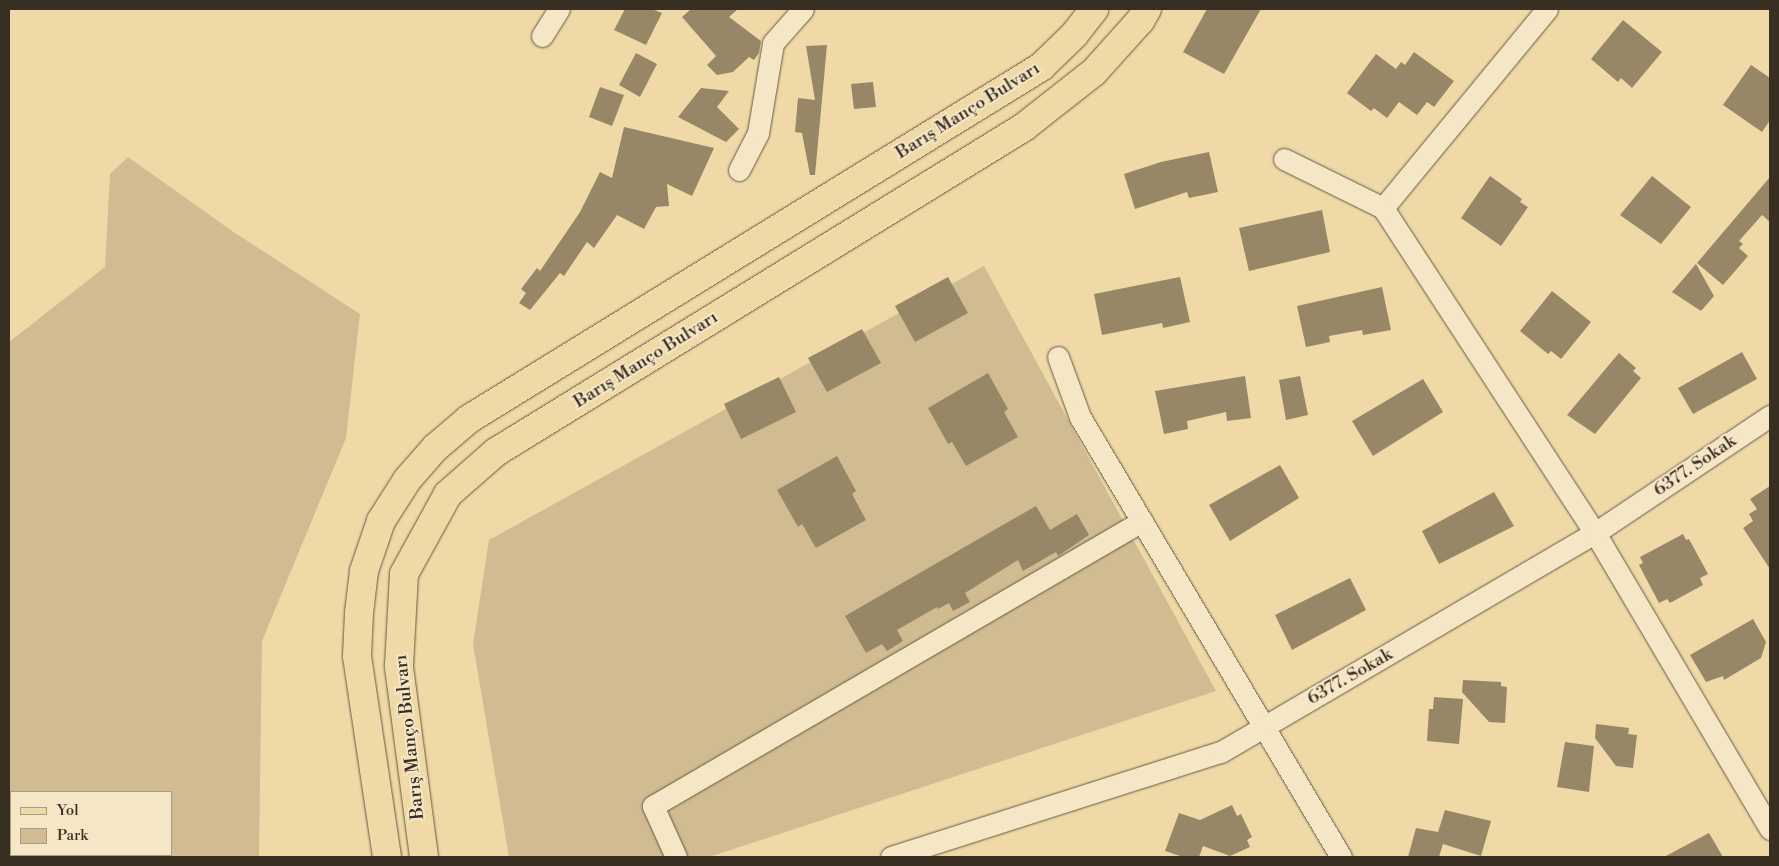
<!DOCTYPE html>
<html>
<head>
<meta charset="utf-8">
<style>
  body { margin:0 }
  #map { position:relative; width:1779px; height:866px; overflow:hidden; background:#efd9a7; font-family:"Libre Bodoni",serif }
  div>[style] { position:absolute }
  [style*='--x'] { left:calc(var(--x)*1px); top:calc(var(--y)*1px); width:calc(var(--w)*1px); rotate:calc(var(--a)*1deg) }
  .green>* { inset:0; background:#d0bc90 }
  .building>* { inset:0; background:#978767 }
  .roads { filter:drop-shadow(0 0 1px #665943) drop-shadow(0 0 1px #665943) }
  .street>* { height:21px; margin:-10.5px; padding:0 10.5px; transform-origin:10.5px; border-radius:10.5px; background:#f5e6c6 }
  .primary>* { height:28px; margin:-14px; padding:0 14px; transform-origin:14px; border-radius:14px; background:#efd9a7 }
  span { translate:-50% -50%; white-space:nowrap; text-align:center; line-height:1.15; -webkit-text-stroke:4px #f5e6c6; paint-order:stroke }
  .street-label { font-size:18px; color:#382e22 }
  .frame { position:absolute; inset:0; border:10px solid #382e22; pointer-events:none }
  .legend { position:absolute; left:10px; top:791px; width:162px; height:65px; box-sizing:border-box; background:#f5e6c6; border:1px solid #a99c84; margin:0; padding:6px 9px; list-style:none; font-size:15px; color:#382e22 }
  .legend li { display:flex; align-items:center; gap:10px; height:25px }
  .legend b { width:25px; border:1px solid #a99c84 }
</style>
</head>
<body>
<div id="map">
  <div class="green">
    <div style="clip-path:polygon(evenodd,128px 157px,232px 231px,360px 314px,346px 438px,262px 641px,259px 857px,9px 857px,9px 342px,105px 267px,110px 174px,128px 157px,11px 792px,171px 792px,171px 855px,11px 855px,11px 792px)"></div>
    <div style="clip-path:polygon(984px 266px,1216px 691px,709px 857px,509px 857px,473px 644px,489px 540px)"></div>
  </div>
  <div class="building">
    <div style="clip-path:polygon(625px 9px,652px 9px,662px 13px,646px 45px,614px 30px)"></div>
    <div style="clip-path:polygon(691px 9px,738px 9px,729px 17px,761px 41px,759px 53px,754px 60px,749px 57px,733px 72px,717px 75px,707px 65px,716px 56px,682px 17px)"></div>
    <div style="clip-path:polygon(1207px 9px,1261px 9px,1224px 74px,1183px 52px)"></div>
    <div style="clip-path:polygon(1623px 20px,1662px 52px,1632px 88px,1621px 78px,1618px 82px,1591px 59px)"></div>
    <div style="clip-path:polygon(827px 45px,815px 175px,810px 175px,802px 133px,795px 132px,798px 98px,815px 100px,806px 46px)"></div>
    <div style="clip-path:polygon(1414px 52px,1454px 81px,1434px 107px,1427px 102px,1417px 115px,1399px 102px,1387px 118px,1374px 108px,1371px 111px,1347px 93px,1376px 54px,1396px 69px,1401px 62px,1405px 65px)"></div>
    <div style="clip-path:polygon(636px 53px,657px 64px,640px 97px,619px 85px)"></div>
    <div style="clip-path:polygon(1751px 65px,1770px 78px,1770px 120px,1762px 132px,1723px 105px)"></div>
    <div style="clip-path:polygon(873px 82px,876px 107px,854px 109px,851px 84px)"></div>
    <div style="clip-path:polygon(600px 87px,624px 95px,612px 126px,589px 117px)"></div>
    <div style="clip-path:polygon(701px 88px,729px 91px,717px 107px,739px 129px,726px 142px,678px 117px)"></div>
    <div style="clip-path:polygon(624px 127px,714px 148px,692px 196px,667px 184px,669px 206px,656px 207px,644px 229px,617px 215px,594px 248px,587px 242px,564px 276px,560px 273px,530px 310px,519px 303px,526px 293px,521px 289px,537px 268px,540px 271px,580px 212px,600px 172px,612px 178px)"></div>
    <div style="clip-path:polygon(1209px 152px,1218px 192px,1189px 198px,1187px 192px,1135px 209px,1124px 174px,1161px 162px)"></div>
    <div style="clip-path:polygon(1490px 176px,1522px 199px,1520px 202px,1528px 207px,1501px 246px,1461px 218px)"></div>
    <div style="clip-path:polygon(1652px 176px,1691px 207px,1661px 244px,1620px 215px)"></div>
    <div style="clip-path:polygon(1770px 177px,1770px 222px,1762px 215px,1739px 241px,1743px 244px,1739px 248px,1748px 256px,1723px 285px,1697px 263px)"></div>
    <div style="clip-path:polygon(1322px 210px,1330px 252px,1249px 271px,1239px 228px)"></div>
    <div style="clip-path:polygon(1696px 264px,1714px 296px,1701px 311px,1672px 292px)"></div>
    <div style="clip-path:polygon(948px 277px,968px 313px,915px 342px,895px 306px)"></div>
    <div style="clip-path:polygon(1180px 277px,1190px 322px,1163px 328px,1162px 323px,1102px 335px,1094px 294px)"></div>
    <div style="clip-path:polygon(1382px 287px,1391px 330px,1363px 335px,1362px 330px,1329px 336px,1330px 342px,1306px 347px,1297px 306px)"></div>
    <div style="clip-path:polygon(1552px 291px,1591px 322px,1561px 359px,1551px 351px,1548px 354px,1520px 331px)"></div>
    <div style="clip-path:polygon(862px 329px,881px 363px,827px 392px,808px 358px)"></div>
    <div style="clip-path:polygon(1742px 352px,1757px 379px,1693px 414px,1678px 388px)"></div>
    <div style="clip-path:polygon(1619px 353px,1636px 368px,1633px 371px,1641px 378px,1595px 434px,1567px 415px)"></div>
    <div style="clip-path:polygon(988px 373px,1008px 409px,1004px 412px,1018px 437px,966px 466px,952px 442px,948px 444px,928px 408px)"></div>
    <div style="clip-path:polygon(1245px 376px,1251px 418px,1227px 421px,1226px 412px,1187px 421px,1188px 429px,1164px 434px,1155px 391px)"></div>
    <div style="clip-path:polygon(1300px 376px,1308px 415px,1286px 420px,1279px 380px)"></div>
    <div style="clip-path:polygon(779px 377px,796px 412px,741px 439px,724px 404px)"></div>
    <div style="clip-path:polygon(1423px 379px,1443px 412px,1373px 456px,1352px 421px)"></div>
    <div style="clip-path:polygon(837px 456px,856px 491px,852px 494px,866px 520px,816px 548px,802px 524px,798px 527px,777px 490px)"></div>
    <div style="clip-path:polygon(1280px 465px,1299px 498px,1230px 541px,1209px 505px)"></div>
    <div style="clip-path:polygon(1770px 486px,1770px 569px,1743px 528px,1753px 521px,1749px 514px,1757px 509px,1750px 499px)"></div>
    <div style="clip-path:polygon(1494px 492px,1514px 526px,1439px 564px,1422px 531px)"></div>
    <div style="clip-path:polygon(1036px 506px,1050px 530px,1077px 514px,1089px 535px,1058px 556px,1056px 552px,1023px 571px,1018px 560px,965px 593px,970px 602px,953px 611px,949px 603px,938px 609px,937px 607px,897px 630px,903px 641px,887px 651px,882px 644px,866px 653px,845px 616px)"></div>
    <div style="clip-path:polygon(1683px 534px,1686px 540px,1689px 539px,1708px 574px,1700px 578px,1703px 585px,1670px 603px,1667px 599px,1659px 603px,1639px 565px,1643px 563px,1640px 557px)"></div>
    <div style="clip-path:polygon(1350px 578px,1366px 610px,1292px 650px,1275px 615px)"></div>
    <div style="clip-path:polygon(1753px 619px,1766px 642px,1761px 658px,1724px 680px,1723px 676px,1706px 682px,1690px 655px)"></div>
    <div style="clip-path:polygon(1463px 680px,1501px 682px,1501px 686px,1507px 687px,1505px 723px,1489px 722px,1462px 692px)"></div>
    <div style="clip-path:polygon(1434px 697px,1463px 699px,1459px 744px,1427px 741px,1429px 709px,1433px 709px)"></div>
    <div style="clip-path:polygon(1596px 724px,1629px 728px,1628px 734px,1637px 735px,1633px 768px,1616px 766px,1595px 738px)"></div>
    <div style="clip-path:polygon(1565px 742px,1594px 746px,1589px 792px,1557px 787px)"></div>
    <div style="clip-path:polygon(1232px 805px,1237px 816px,1241px 814px,1252px 837px,1247px 840px,1250px 847px,1230px 856px,1203px 846px,1199px 857px,1183px 857px,1165px 851px,1179px 813px,1200px 820px)"></div>
    <div style="clip-path:polygon(1445px 810px,1491px 821px,1481px 856px,1443px 844px,1439px 857px,1408px 857px,1416px 828px,1438px 832px)"></div>
    <div style="clip-path:polygon(1709px 833px,1723px 857px,1664px 857px)"></div>
  </div>
  <div class="roads">
    <div class="street">
      <div style="--x:1547;--y:9;--w:258;--a:129.5"></div>
      <div style="--x:1383;--y:208;--w:388;--a:56.9"></div>
      <div style="--x:1595;--y:533;--w:344;--a:59.4"></div>
      <div style="--x:542;--y:36;--w:32;--a:-58"></div>
      <div style="--x:1284;--y:159;--w:110;--a:26.3"></div>
      <div style="--x:739;--y:170;--w:42;--a:-62.8"></div>
      <div style="--x:758;--y:133;--w:91;--a:-80.5"></div>
      <div style="--x:773;--y:43;--w:45;--a:-48.6"></div>
      <div style="--x:1058;--y:357;--w:64;--a:69.9"></div>
      <div style="--x:1080;--y:417;--w:512;--a:59.32"></div>
      <div style="--x:676;--y:857;--w:56;--a:-114.3"></div>
      <div style="--x:653;--y:806;--w:566;--a:-30.23"></div>
      <div style="--x:891;--y:857;--w:346;--a:-17.7"></div>
      <div style="--x:1221;--y:752;--w:433;--a:-30.4"></div>
      <div style="--x:1595;--y:533;--w:211;--a:-33.8"></div>
    </div>
    <div class="primary">
      <div style="--x:387;--y:857;--w:203;--a:-98.5"></div>
      <div style="--x:357;--y:656;--w:43;--a:-87.3"></div>
      <div style="--x:359;--y:613;--w:42;--a:-83.2"></div>
      <div style="--x:364;--y:571;--w:53;--a:-71.2"></div>
      <div style="--x:381;--y:521;--w:49;--a:-57.6"></div>
      <div style="--x:407;--y:480;--w:43;--a:-48.8"></div>
      <div style="--x:435;--y:448;--w:45;--a:-40.5"></div>
      <div style="--x:469;--y:419;--w:672;--a:-31.61"></div>
      <div style="--x:1041;--y:67;--w:46;--a:-44.1"></div>
      <div style="--x:1074;--y:35;--w:33;--a:-52"></div>
      <div style="--x:424;--y:857;--w:193;--a:-97.5"></div>
      <div style="--x:399;--y:666;--w:92;--a:-86.9"></div>
      <div style="--x:404;--y:574;--w:91;--a:-61.2"></div>
      <div style="--x:448;--y:494;--w:64;--a:-41.2"></div>
      <div style="--x:496;--y:452;--w:620;--a:-31.61"></div>
      <div style="--x:1024;--y:127;--w:89;--a:-38.2"></div>
      <div style="--x:1094;--y:72;--w:69;--a:-48"></div>
      <div style="--x:1140;--y:21;--w:14;--a:-60"></div>
    </div>
  </div>
  <div class="street-label">
    <span style="left:968px;top:111px;rotate:-32deg">Barış Manço Bulvarı</span>
    <span style="left:646px;top:360px;rotate:-32deg">Barış Manço Bulvarı</span>
    <span style="left:1695px;top:466px;rotate:-34deg">6377. Sokak</span>
    <span style="left:1350px;top:677px;rotate:-30deg">6377. Sokak</span>
    <span style="left:410px;top:737px;rotate:-96deg">Barış Manço Bulvarı</span>
  </div>
  <div class="frame"></div>
  <ul class="legend">
  <li><b style="height:6px;background:#efd9a7"></b>Yol</li>
  <li><b style="height:14px;background:#d0bc90"></b>Park</li>
  </ul>
</div>
</body>
</html>
